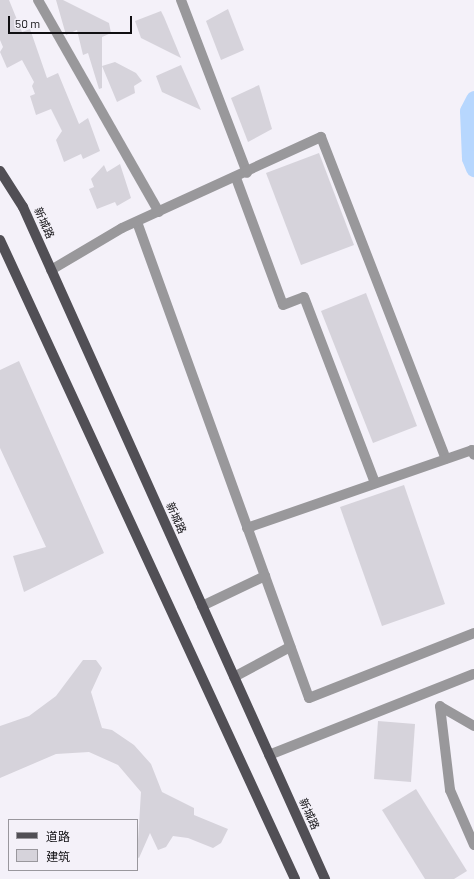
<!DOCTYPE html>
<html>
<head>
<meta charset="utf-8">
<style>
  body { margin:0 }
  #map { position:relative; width:474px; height:879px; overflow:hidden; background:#f4f1f9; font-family:Barlow,"Noto Sans SC",sans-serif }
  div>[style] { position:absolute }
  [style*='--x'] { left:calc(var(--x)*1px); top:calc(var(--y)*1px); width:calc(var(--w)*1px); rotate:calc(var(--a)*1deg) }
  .canal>* { height:17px; margin:-8.5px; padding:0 8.5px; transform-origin:8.5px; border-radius:8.5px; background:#b7d7fe }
  .building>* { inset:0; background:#d6d3db }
  .minor>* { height:10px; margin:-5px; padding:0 5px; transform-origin:5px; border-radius:5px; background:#99989b }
  .major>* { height:10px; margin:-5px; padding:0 5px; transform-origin:5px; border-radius:5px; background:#514f55 }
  span { translate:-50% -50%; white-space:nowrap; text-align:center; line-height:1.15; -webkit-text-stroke:3px #f4f1f9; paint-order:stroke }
  .street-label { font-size:11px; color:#100f12 }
  .legend { position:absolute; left:8px; top:819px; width:130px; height:52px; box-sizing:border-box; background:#f4f1f9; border:1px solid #99979d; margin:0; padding:5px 7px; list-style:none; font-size:12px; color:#100f12 }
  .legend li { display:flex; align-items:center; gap:8px; height:20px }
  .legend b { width:20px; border:1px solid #99979d }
  .scale { position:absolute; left:8px; top:16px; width:124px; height:18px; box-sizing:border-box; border:2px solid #100f12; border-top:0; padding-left:5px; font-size:12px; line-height:14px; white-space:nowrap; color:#100f12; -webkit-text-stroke:3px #f4f1f9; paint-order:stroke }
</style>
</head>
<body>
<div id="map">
  <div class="canal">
    <div style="--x:474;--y:99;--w:13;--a:117"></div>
    <div style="--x:468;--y:111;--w:47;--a:87.6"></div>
    <div style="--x:470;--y:158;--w:11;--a:68"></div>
  </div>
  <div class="building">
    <div style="clip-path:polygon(0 0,9px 0,22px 32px,30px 29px,47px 78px,58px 73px,79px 124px,88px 118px,100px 151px,83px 159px,81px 154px,64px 162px,56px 140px,62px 131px,51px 109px,36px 115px,30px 96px,35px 94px,32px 86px,34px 82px,22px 60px,7px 68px,0 52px,3px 47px,0 40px)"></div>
    <div style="clip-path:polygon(56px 0,63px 0,109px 23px,111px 33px,102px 37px,102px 66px,115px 62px,136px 73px,142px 81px,134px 86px,135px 93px,117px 102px,102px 66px,102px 88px,99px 89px,88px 53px,83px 55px,77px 30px,66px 35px)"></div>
    <div style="clip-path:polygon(228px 9px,244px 50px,221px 60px,206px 21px)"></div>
    <div style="clip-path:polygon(161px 11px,164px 17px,181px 58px,141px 38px,135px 21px)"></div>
    <div style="clip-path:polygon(181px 65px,201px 110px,162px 92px,156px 76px)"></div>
    <div style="clip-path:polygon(259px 85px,272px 129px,248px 142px,231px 98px)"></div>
    <div style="clip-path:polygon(319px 153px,354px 245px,301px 265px,266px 173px)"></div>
    <div style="clip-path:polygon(120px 164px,131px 198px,117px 206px,115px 202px,97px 209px,89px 189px,94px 187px,91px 179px,104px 165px,107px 172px)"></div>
    <div style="clip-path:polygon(366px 293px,417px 426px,373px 443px,321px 311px)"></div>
    <div style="clip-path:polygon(19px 361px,104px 553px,24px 592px,13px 556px,46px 547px,0 448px,0 370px)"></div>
    <div style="clip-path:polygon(404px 485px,445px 604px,382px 626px,340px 507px)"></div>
    <div style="clip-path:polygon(83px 660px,96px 660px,102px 668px,91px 692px,102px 728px,112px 730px,134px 745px,151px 764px,162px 792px,194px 808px,194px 815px,228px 829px,221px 843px,213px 848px,188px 838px,173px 836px,166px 847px,158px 850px,150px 833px,139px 858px,137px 857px,141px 792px,118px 765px,89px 752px,56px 754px,0 778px,0 726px,29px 716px,56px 696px)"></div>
    <div style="clip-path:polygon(378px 721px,415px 724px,411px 782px,374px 779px)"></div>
    <div style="clip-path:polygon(416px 789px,467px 871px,454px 879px,425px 879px,382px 810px)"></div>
  </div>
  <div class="minor">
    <div style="--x:38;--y:0;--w:244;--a:60.3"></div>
    <div style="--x:181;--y:0;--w:185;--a:69.1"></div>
    <div style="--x:236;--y:178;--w:135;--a:69.7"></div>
    <div style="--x:283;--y:305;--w:22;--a:-21"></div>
    <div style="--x:304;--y:297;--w:199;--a:69.1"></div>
    <div style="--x:137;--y:222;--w:506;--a:70.13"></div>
    <div style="--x:309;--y:698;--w:177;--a:-21.5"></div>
    <div style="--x:51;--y:270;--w:82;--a:-30.6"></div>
    <div style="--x:122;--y:228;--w:219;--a:-24.6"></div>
    <div style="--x:321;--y:137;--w:345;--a:68.8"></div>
    <div style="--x:247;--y:528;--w:238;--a:-19.1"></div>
    <div style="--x:472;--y:450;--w:5;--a:68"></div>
    <div style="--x:202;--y:606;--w:70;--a:-25.5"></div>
    <div style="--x:234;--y:677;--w:64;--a:-28.2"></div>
    <div style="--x:474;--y:726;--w:39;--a:-150"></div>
    <div style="--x:440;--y:706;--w:85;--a:83.2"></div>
    <div style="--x:450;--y:790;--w:60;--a:66.4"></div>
    <div style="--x:269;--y:755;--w:220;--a:-21.6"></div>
  </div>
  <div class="major">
    <div style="--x:0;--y:171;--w:43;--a:57.4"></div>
    <div style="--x:23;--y:207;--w:737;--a:65.8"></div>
    <div style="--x:0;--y:240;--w:704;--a:65.22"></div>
  </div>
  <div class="street-label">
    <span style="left:44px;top:223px;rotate:66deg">新城路</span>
    <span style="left:176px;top:518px;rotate:66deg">新城路</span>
    <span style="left:309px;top:814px;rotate:66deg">新城路</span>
  </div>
  <ul class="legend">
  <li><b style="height:5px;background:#514f55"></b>道路</li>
  <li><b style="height:11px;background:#d6d3db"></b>建筑</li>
  </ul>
  <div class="scale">50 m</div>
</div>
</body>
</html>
